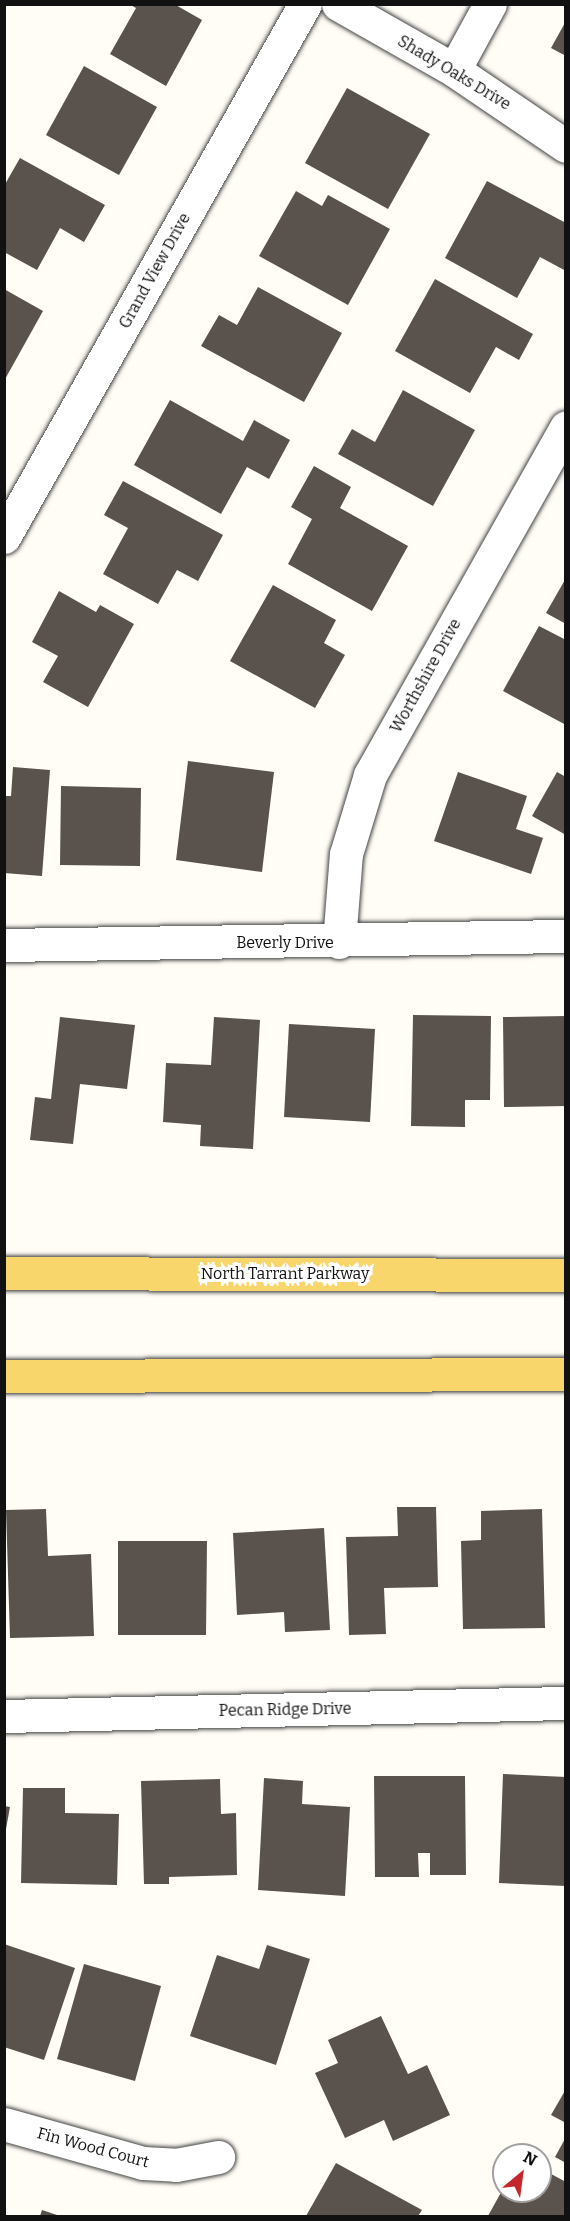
<!DOCTYPE html>
<html>
<head>
<meta charset="utf-8">
<style>
  body { margin:0 }
  #map { position:relative; width:570px; height:2221px; overflow:hidden; background:#fffdf5; font-family:Bitter,serif }
  div>[style] { position:absolute }
  [style*='--x'] { left:calc(var(--x)*1px); top:calc(var(--y)*1px); width:calc(var(--w)*1px); rotate:calc(var(--a)*1deg) }
  .building>* { inset:0; background:#5a524d }
  .roads { filter:drop-shadow(0 0 2px #444) drop-shadow(0 0 2px #444) }
  .minor>* { height:33px; margin:-16.5px; padding:0 16.5px; transform-origin:16.5px; border-radius:16.5px; background:#fff }
  .major>* { height:33px; margin:-16.5px; padding:0 16.5px; transform-origin:16.5px; border-radius:16.5px; background:#f9d66b }
  span { translate:-50% -50%; white-space:nowrap; text-align:center; line-height:1.15; -webkit-text-stroke:6px #fff; paint-order:stroke }
  .street-label { font-size:16px; color:#111 }
  .frame { position:absolute; inset:0; border:6px solid #111; pointer-events:none }
  .north { position:absolute; left:492px; top:2143px; width:60px; height:60px; box-sizing:border-box; background:#fff; border:2px solid #a0a0a0; border-radius:50%; rotate:29deg; font-size:16px; font-weight:700; line-height:24px; text-align:center; color:#111 }
  .north::after { content:''; display:block; margin:auto; width:21px; height:27px; background:#c4262e; clip-path:polygon(50% 0,100% 100%,50% 72%,0 100%) }
</style>
</head>
<body>
<div id="map">
  <div class="building">
    <div style="clip-path:polygon(129px 4px,174px 4px,202px 20px,166px 86px,110px 54px,136px 8px)"></div>
    <div style="clip-path:polygon(566px 21px,566px 56px,551px 48px)"></div>
    <div style="clip-path:polygon(84px 66px,157px 107px,119px 175px,46px 135px)"></div>
    <div style="clip-path:polygon(347px 88px,430px 134px,388px 209px,305px 163px)"></div>
    <div style="clip-path:polygon(20px 158px,105px 205px,84px 242px,60px 228px,37px 270px,4px 252px,4px 186px)"></div>
    <div style="clip-path:polygon(487px 181px,566px 223px,566px 271px,540px 257px,517px 298px,445px 258px)"></div>
    <div style="clip-path:polygon(296px 191px,322px 206px,328px 195px,390px 229px,348px 305px,259px 256px)"></div>
    <div style="clip-path:polygon(435px 279px,533px 334px,519px 360px,496px 347px,470px 393px,395px 351px)"></div>
    <div style="clip-path:polygon(258px 287px,342px 333px,304px 402px,201px 346px,219px 315px,237px 325px)"></div>
    <div style="clip-path:polygon(4px 289px,43px 311px,4px 381px)"></div>
    <div style="clip-path:polygon(403px 390px,475px 430px,433px 506px,338px 454px,352px 429px,375px 442px)"></div>
    <div style="clip-path:polygon(170px 400px,243px 441px,254px 420px,290px 440px,269px 479px,247px 467px,221px 514px,134px 465px)"></div>
    <div style="clip-path:polygon(314px 466px,351px 487px,340px 508px,408px 546px,372px 611px,288px 564px,312px 519px,291px 507px)"></div>
    <div style="clip-path:polygon(123px 481px,223px 535px,198px 581px,177px 570px,158px 604px,103px 574px,128px 528px,104px 515px)"></div>
    <div style="clip-path:polygon(566px 578px,566px 624px,546px 613px)"></div>
    <div style="clip-path:polygon(273px 585px,336px 620px,324px 643px,345px 655px,315px 708px,230px 661px)"></div>
    <div style="clip-path:polygon(59px 591px,96px 612px,100px 605px,134px 624px,88px 707px,43px 682px,58px 656px,32px 642px)"></div>
    <div style="clip-path:polygon(539px 626px,566px 640px,566px 725px,503px 691px)"></div>
    <div style="clip-path:polygon(188px 761px,274px 772px,262px 872px,176px 860px)"></div>
    <div style="clip-path:polygon(13px 767px,50px 770px,42px 876px,4px 873px,4px 796px,11px 796px)"></div>
    <div style="clip-path:polygon(458px 772px,527px 796px,516px 829px,543px 838px,531px 874px,434px 841px)"></div>
    <div style="clip-path:polygon(557px 772px,566px 777px,566px 835px,532px 816px)"></div>
    <div style="clip-path:polygon(61px 786px,141px 788px,140px 866px,60px 865px)"></div>
    <div style="clip-path:polygon(413px 1015px,491px 1016px,490px 1100px,465px 1100px,465px 1127px,411px 1126px)"></div>
    <div style="clip-path:polygon(566px 1016px,566px 1106px,504px 1107px,503px 1017px)"></div>
    <div style="clip-path:polygon(60px 1017px,135px 1025px,127px 1089px,80px 1084px,73px 1144px,30px 1140px,35px 1097px,51px 1099px)"></div>
    <div style="clip-path:polygon(214px 1017px,260px 1020px,253px 1149px,200px 1146px,201px 1125px,163px 1122px,166px 1063px,211px 1065px)"></div>
    <div style="clip-path:polygon(289px 1024px,375px 1029px,370px 1122px,284px 1117px)"></div>
    <div style="clip-path:polygon(397px 1507px,436px 1507px,438px 1587px,384px 1588px,386px 1634px,349px 1635px,346px 1537px,398px 1536px)"></div>
    <div style="clip-path:polygon(46px 1509px,48px 1556px,91px 1554px,94px 1636px,10px 1638px,6px 1510px)"></div>
    <div style="clip-path:polygon(542px 1509px,545px 1628px,463px 1629px,461px 1541px,481px 1540px,481px 1511px)"></div>
    <div style="clip-path:polygon(324px 1528px,330px 1630px,285px 1632px,284px 1612px,237px 1615px,233px 1533px)"></div>
    <div style="clip-path:polygon(118px 1541px,207px 1541px,206px 1635px,118px 1635px)"></div>
    <div style="clip-path:polygon(503px 1774px,566px 1777px,566px 1886px,499px 1883px)"></div>
    <div style="clip-path:polygon(374px 1776px,465px 1776px,466px 1875px,430px 1875px,430px 1853px,418px 1853px,419px 1877px,375px 1877px)"></div>
    <div style="clip-path:polygon(264px 1778px,303px 1781px,302px 1804px,350px 1807px,345px 1896px,258px 1890px)"></div>
    <div style="clip-path:polygon(220px 1779px,221px 1814px,236px 1813px,237px 1875px,169px 1877px,169px 1884px,144px 1884px,141px 1781px)"></div>
    <div style="clip-path:polygon(23px 1788px,65px 1788px,65px 1813px,119px 1814px,117px 1885px,21px 1883px)"></div>
    <div style="clip-path:polygon(4px 1806px,10px 1807px,6px 1829px,4px 1829px)"></div>
    <div style="clip-path:polygon(4px 1944px,75px 1968px,44px 2060px,4px 2047px)"></div>
    <div style="clip-path:polygon(267px 1945px,310px 1959px,276px 2065px,190px 2036px,217px 1955px,259px 1969px)"></div>
    <div style="clip-path:polygon(84px 1964px,161px 1986px,135px 2081px,57px 2059px)"></div>
    <div style="clip-path:polygon(381px 2016px,408px 2074px,427px 2065px,450px 2115px,393px 2141px,384px 2120px,345px 2138px,315px 2073px,338px 2063px,328px 2040px)"></div>
    <div style="clip-path:polygon(566px 2089px,566px 2123px,551px 2115px)"></div>
    <div style="clip-path:polygon(566px 2137px,566px 2163px,555px 2157px)"></div>
    <div style="clip-path:polygon(336px 2163px,422px 2210px,418px 2216px,306px 2216px)"></div>
    <div style="clip-path:polygon(540px 2168px,566px 2182px,566px 2216px,488px 2216px,504px 2187px,504px 2191px,540px 2191px)"></div>
    <div style="clip-path:polygon(42px 2210px,60px 2216px,40px 2216px)"></div>
  </div>
  <div class="roads">
    <div class="minor">
      <div style="--x:338;--y:4;--w:133;--a:29.6"></div>
      <div style="--x:454;--y:70;--w:135;--a:34.2"></div>
      <div style="--x:454;--y:70;--w:75;--a:-61.4"></div>
      <div style="--x:4;--y:537;--w:612;--a:-60.55"></div>
      <div style="--x:339;--y:942;--w:88;--a:-85.5"></div>
      <div style="--x:346;--y:854;--w:83;--a:-73.1"></div>
      <div style="--x:370;--y:775;--w:399;--a:-60.6"></div>
      <div style="--x:4;--y:945;--w:562;--a:-0.92"></div>
      <div style="--x:4;--y:1716;--w:562;--a:-1.33"></div>
      <div style="--x:4;--y:2124;--w:144;--a:15.7"></div>
      <div style="--x:143;--y:2163;--w:33;--a:3"></div>
      <div style="--x:176;--y:2165;--w:43;--a:-10.8"></div>
    </div>
    <div class="major">
      <div style="--x:4;--y:1273;--w:562;--a:0.2"></div>
      <div style="--x:4;--y:1376;--w:562;--a:-0.2"></div>
    </div>
  </div>
  <div class="street-label">
    <span style="left:454px;top:73px;rotate:31deg">Shady Oaks Drive</span>
    <span style="left:155px;top:271px;rotate:-61deg">Grand View Drive</span>
    <span style="left:426px;top:676px;rotate:-61deg">Worthshire Drive</span>
    <span style="left:285px;top:943px">Beverly Drive</span>
    <span style="left:285px;top:1274px">North Tarrant Parkway</span>
    <span style="left:285px;top:1710px;rotate:-1deg">Pecan Ridge Drive</span>
    <span style="left:93px;top:2148px;rotate:15deg">Fin Wood Court</span>
  </div>
  <div class="frame"></div>
  <div class="north">N</div>
</div>
</body>
</html>
